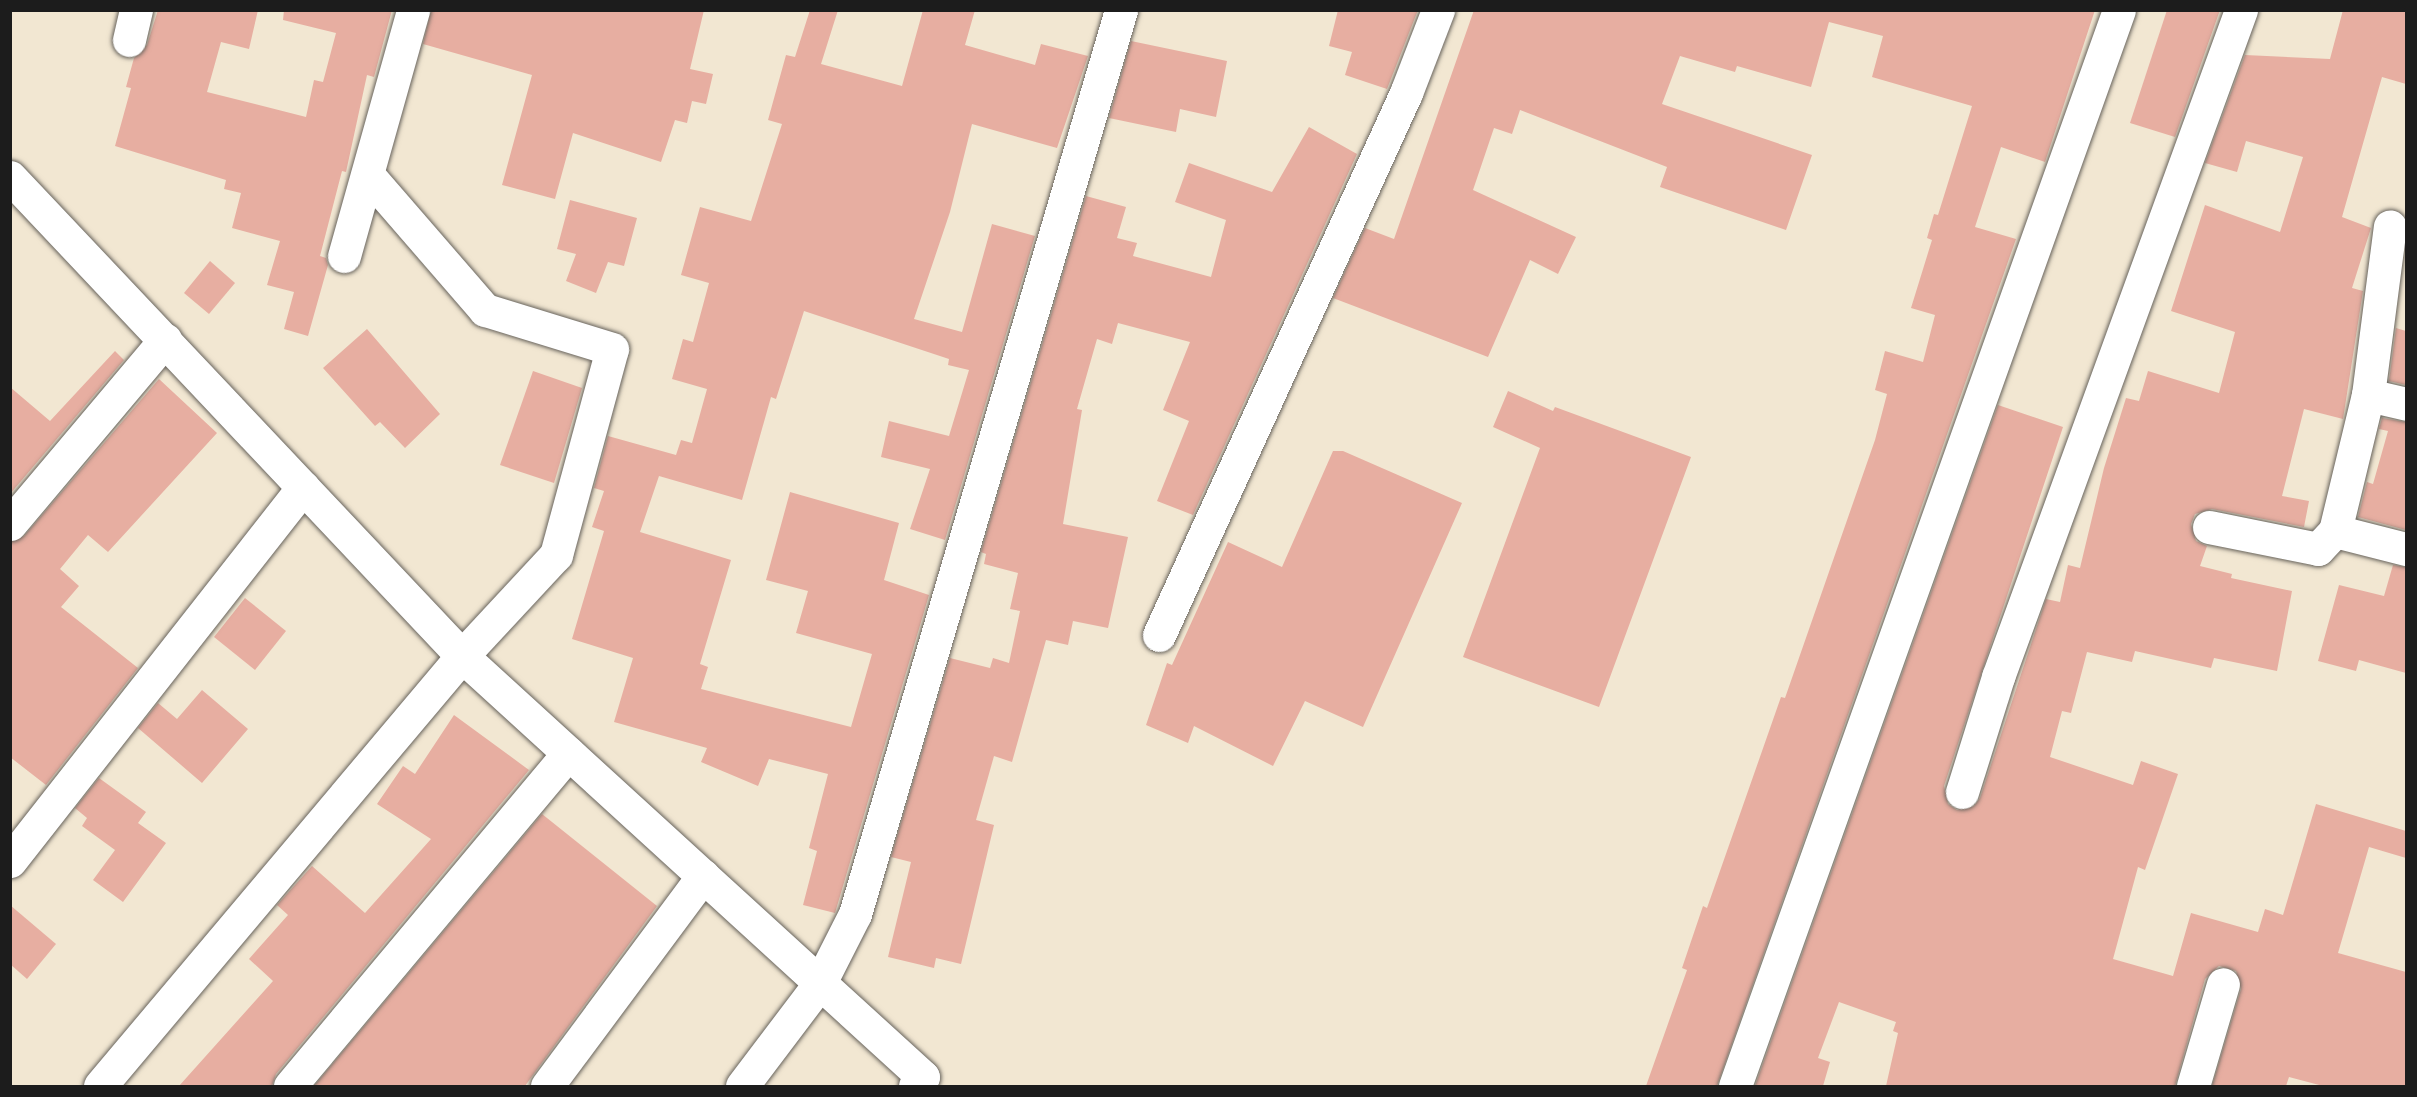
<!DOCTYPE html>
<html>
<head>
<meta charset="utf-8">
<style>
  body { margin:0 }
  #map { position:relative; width:2417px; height:1097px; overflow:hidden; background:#f2e7d2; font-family:"Playpen Sans",sans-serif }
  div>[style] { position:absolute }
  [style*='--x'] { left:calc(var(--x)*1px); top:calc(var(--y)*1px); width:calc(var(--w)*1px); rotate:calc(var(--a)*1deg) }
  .building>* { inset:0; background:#e7aea1 }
  .roads { filter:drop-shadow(0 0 2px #67635c) drop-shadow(0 0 2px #67635c) }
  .street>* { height:33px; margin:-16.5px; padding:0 16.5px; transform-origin:16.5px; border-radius:16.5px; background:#fff }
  span { translate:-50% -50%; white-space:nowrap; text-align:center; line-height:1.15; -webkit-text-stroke:6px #f6f6f2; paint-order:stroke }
  .frame { position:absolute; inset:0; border:12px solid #1c1c1c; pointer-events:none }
</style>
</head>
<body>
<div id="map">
  <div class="building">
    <div style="clip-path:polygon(158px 10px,258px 10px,249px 49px,221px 42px,207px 92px,306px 117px,314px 80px,323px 82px,336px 33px,283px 20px,284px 10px,392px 10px,374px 77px,367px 75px,346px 172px,342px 171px,320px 256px,326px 258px,328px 265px,308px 336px,284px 329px,294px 292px,267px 285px,280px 241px,232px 228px,241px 193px,224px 189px,226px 180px,115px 146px,131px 88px,126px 87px,134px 58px,147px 45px)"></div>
    <div style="clip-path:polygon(431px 10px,704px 10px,690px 69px,713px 74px,706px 104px,692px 101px,687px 123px,675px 120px,661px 162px,573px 133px,555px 199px,502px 185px,532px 75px,423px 44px)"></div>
    <div style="clip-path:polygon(810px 10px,838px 10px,821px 64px,902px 86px,923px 10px,975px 10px,965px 45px,1035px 65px,1041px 44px,1088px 56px,1057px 148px,972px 124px,950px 212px,914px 319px,962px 332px,992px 224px,1035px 236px,945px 540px,910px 529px,930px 469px,881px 457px,889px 421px,949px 436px,969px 370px,948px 365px,949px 359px,804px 311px,776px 399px,771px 397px,742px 500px,659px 476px,640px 532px,731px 560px,700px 664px,708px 667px,701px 689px,851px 727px,872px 654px,796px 633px,808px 591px,766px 580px,790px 492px,899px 523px,884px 580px,929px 595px,835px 913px,803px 905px,817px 851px,809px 848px,828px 774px,769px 759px,758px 786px,701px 762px,707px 748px,614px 722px,633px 658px,572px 639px,604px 531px,592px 527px,604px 491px,594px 488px,608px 436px,676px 455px,681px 440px,692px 443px,707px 389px,672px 379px,683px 339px,693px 342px,709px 283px,681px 275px,700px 207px,751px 221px,782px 124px,768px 120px,786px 55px,795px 57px)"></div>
    <div style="clip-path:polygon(1338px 10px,1418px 10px,1387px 89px,1345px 75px,1352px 52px,1329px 46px)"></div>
    <div style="clip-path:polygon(1474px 10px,2095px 10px,2045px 162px,2001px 147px,1975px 227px,2016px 239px,1717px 1086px,1646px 1086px,1687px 970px,1682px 968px,1703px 906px,1707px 908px,1781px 697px,1785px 698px,1875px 440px,1887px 394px,1875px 390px,1885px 351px,1923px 362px,1935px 315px,1911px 308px,1932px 240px,1927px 238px,1934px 214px,1938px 215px,1972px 106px,1872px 77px,1883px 36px,1829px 22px,1811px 87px,1737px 66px,1735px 72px,1680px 56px,1662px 104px,1812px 155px,1786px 230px,1660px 187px,1667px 167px,1520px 110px,1512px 134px,1494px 128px,1473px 190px,1576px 237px,1558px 274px,1530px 260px,1488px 357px,1333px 298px,1365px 228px,1394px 239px)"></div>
    <div style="clip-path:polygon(2167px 10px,2220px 10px,2175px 137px,2130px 123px)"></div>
    <div style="clip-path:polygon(2343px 10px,2406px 10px,2406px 84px,2382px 77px,2342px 217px,2371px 228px,2352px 288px,2363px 291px,2343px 419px,2304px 409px,2282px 496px,2309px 501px,2304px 527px,2212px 509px,2195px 514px,2191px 524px,2196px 541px,2207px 546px,2200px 566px,2232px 574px,2231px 578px,2292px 591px,2277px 671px,2214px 658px,2211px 668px,2135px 651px,2132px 662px,2087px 652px,2071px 713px,2062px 711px,2050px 757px,2133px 785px,2141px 761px,2178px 774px,2145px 870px,2138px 867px,2113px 959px,2173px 976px,2191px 913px,2258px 932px,2265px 909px,2283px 915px,2316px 804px,2406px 831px,2406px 858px,2369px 847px,2338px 953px,2406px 972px,2406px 1086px,2323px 1086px,2289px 1077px,2286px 1086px,2212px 1086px,2241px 989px,2236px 971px,2219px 966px,2205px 979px,2175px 1086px,1886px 1086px,1898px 1033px,1893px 1031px,1896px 1022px,1839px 1002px,1818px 1058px,1830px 1062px,1823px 1086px,1755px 1086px,1998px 405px,2063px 427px,1944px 786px,1948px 804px,1957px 810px,1974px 806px,1980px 798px,2046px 599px,2060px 602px,2068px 565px,2080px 568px,2104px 468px,2126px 398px,2139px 401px,2148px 371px,2219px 393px,2235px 332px,2171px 311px,2205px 205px,2280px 232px,2303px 157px,2246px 141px,2237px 172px,2205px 163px,2245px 55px,2330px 59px)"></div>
    <div style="clip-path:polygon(1131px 41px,1227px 61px,1216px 117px,1180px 109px,1176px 132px,1109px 118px)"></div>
    <div style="clip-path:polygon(1309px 127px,1357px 154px,1193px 515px,1157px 501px,1189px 421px,1163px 410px,1190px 342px,1118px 323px,1112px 344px,1097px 339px,1077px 409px,1082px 410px,1063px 524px,1128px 537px,1108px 628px,1073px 621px,1068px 645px,1046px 640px,1012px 762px,994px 756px,976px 820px,994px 825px,961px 964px,936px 958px,934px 968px,888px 957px,911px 862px,891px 857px,950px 658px,990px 668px,993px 658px,1009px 663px,1020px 611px,1010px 609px,1018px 573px,984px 564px,986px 554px,981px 552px,1086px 196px,1126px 207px,1117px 238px,1137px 243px,1133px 256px,1211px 277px,1226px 220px,1175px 202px,1189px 163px,1272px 192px)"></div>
    <div style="clip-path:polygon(570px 200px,637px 218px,624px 266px,608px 262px,596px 293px,566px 281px,576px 254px,557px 249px)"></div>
    <div style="clip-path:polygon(210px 261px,235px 283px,209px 314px,184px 293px)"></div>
    <div style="clip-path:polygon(2396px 328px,2406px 331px,2406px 385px,2389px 381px)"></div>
    <div style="clip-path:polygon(367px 329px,440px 414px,405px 448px,380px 422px,375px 426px,323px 368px)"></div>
    <div style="clip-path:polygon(115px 351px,124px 360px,10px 494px,10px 387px,50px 421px)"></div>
    <div style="clip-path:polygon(533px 371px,582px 388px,554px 483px,500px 465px)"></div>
    <div style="clip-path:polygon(159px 379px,217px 433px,108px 552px,88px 535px,60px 569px,79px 586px,61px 607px,138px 668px,46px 785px,10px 757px,10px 542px,24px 536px)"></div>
    <div style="clip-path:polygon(1508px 391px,1553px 411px,1555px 407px,1691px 457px,1599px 707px,1463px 657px,1540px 448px,1493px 427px)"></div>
    <div style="clip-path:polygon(2382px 418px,2406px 422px,2406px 530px,2358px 517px,2367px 482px,2373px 484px,2388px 431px,2379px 429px)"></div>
    <div style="clip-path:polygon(1333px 451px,1343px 451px,1462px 503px,1363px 727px,1305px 701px,1273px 766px,1194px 726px,1188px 743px,1146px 725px,1167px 663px,1172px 665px,1228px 542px,1282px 567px)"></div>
    <div style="clip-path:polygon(2393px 565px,2406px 567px,2406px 673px,2359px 660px,2356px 671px,2318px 661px,2339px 585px,2384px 596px)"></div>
    <div style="clip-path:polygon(245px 598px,286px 631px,255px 670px,214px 637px)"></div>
    <div style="clip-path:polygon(202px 690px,248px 729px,202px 783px,138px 728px,158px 703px,177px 719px)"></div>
    <div style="clip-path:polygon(454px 715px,529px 770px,276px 1074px,272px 1086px,179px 1086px,273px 981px,249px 959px,288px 915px,277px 905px,312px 866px,365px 913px,431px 839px,377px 804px,403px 766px,415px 774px)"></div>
    <div style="clip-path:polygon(99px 778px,146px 812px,138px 823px,166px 843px,123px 902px,93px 880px,115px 850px,82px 826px,87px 818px,75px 808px)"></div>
    <div style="clip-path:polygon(542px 814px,657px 906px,525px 1086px,314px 1086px)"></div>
    <div style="clip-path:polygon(10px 905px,56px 944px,27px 979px,10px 964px)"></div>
  </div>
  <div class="roads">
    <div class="street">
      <div style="--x:129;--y:40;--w:31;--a:-77"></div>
      <div style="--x:10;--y:177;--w:659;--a:46.66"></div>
      <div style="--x:462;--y:656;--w:624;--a:42.4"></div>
      <div style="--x:923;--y:1077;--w:12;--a:132"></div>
      <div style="--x:344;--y:256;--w:255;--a:-74.3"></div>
      <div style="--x:2368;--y:395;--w:39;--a:13"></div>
      <div style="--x:10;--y:524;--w:241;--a:-49.9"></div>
      <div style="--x:2209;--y:527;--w:111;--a:11.4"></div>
      <div style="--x:2318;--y:549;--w:25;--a:-47"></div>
      <div style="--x:2335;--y:531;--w:140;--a:-76.4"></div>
      <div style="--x:2368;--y:395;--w:170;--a:-82.6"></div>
      <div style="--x:2335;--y:531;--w:73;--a:14.2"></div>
      <div style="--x:1159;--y:635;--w:596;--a:-65.5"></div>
      <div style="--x:1406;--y:93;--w:89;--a:-68.9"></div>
      <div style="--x:1962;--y:792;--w:121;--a:-72.6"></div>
      <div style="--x:1998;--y:677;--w:710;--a:-69.98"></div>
      <div style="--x:10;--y:861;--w:475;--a:-51.9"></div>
      <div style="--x:100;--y:1086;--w:562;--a:-49.91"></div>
      <div style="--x:462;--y:656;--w:138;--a:-47.1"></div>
      <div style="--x:556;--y:555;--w:213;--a:-74.8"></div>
      <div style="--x:612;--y:349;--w:133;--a:-162.9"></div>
      <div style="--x:485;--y:310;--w:179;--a:-130.9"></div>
      <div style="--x:290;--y:1086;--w:434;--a:-50.1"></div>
      <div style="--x:547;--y:1086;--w:262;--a:-53.4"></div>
      <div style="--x:742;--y:1086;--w:129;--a:-52.9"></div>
      <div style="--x:820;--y:983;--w:77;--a:-63.1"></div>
      <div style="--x:855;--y:914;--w:942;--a:-73.6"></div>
      <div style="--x:1735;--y:1086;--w:1142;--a:-70.36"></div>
      <div style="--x:2193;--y:1086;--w:106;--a:-73.6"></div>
    </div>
  </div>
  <div class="frame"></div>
</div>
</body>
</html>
